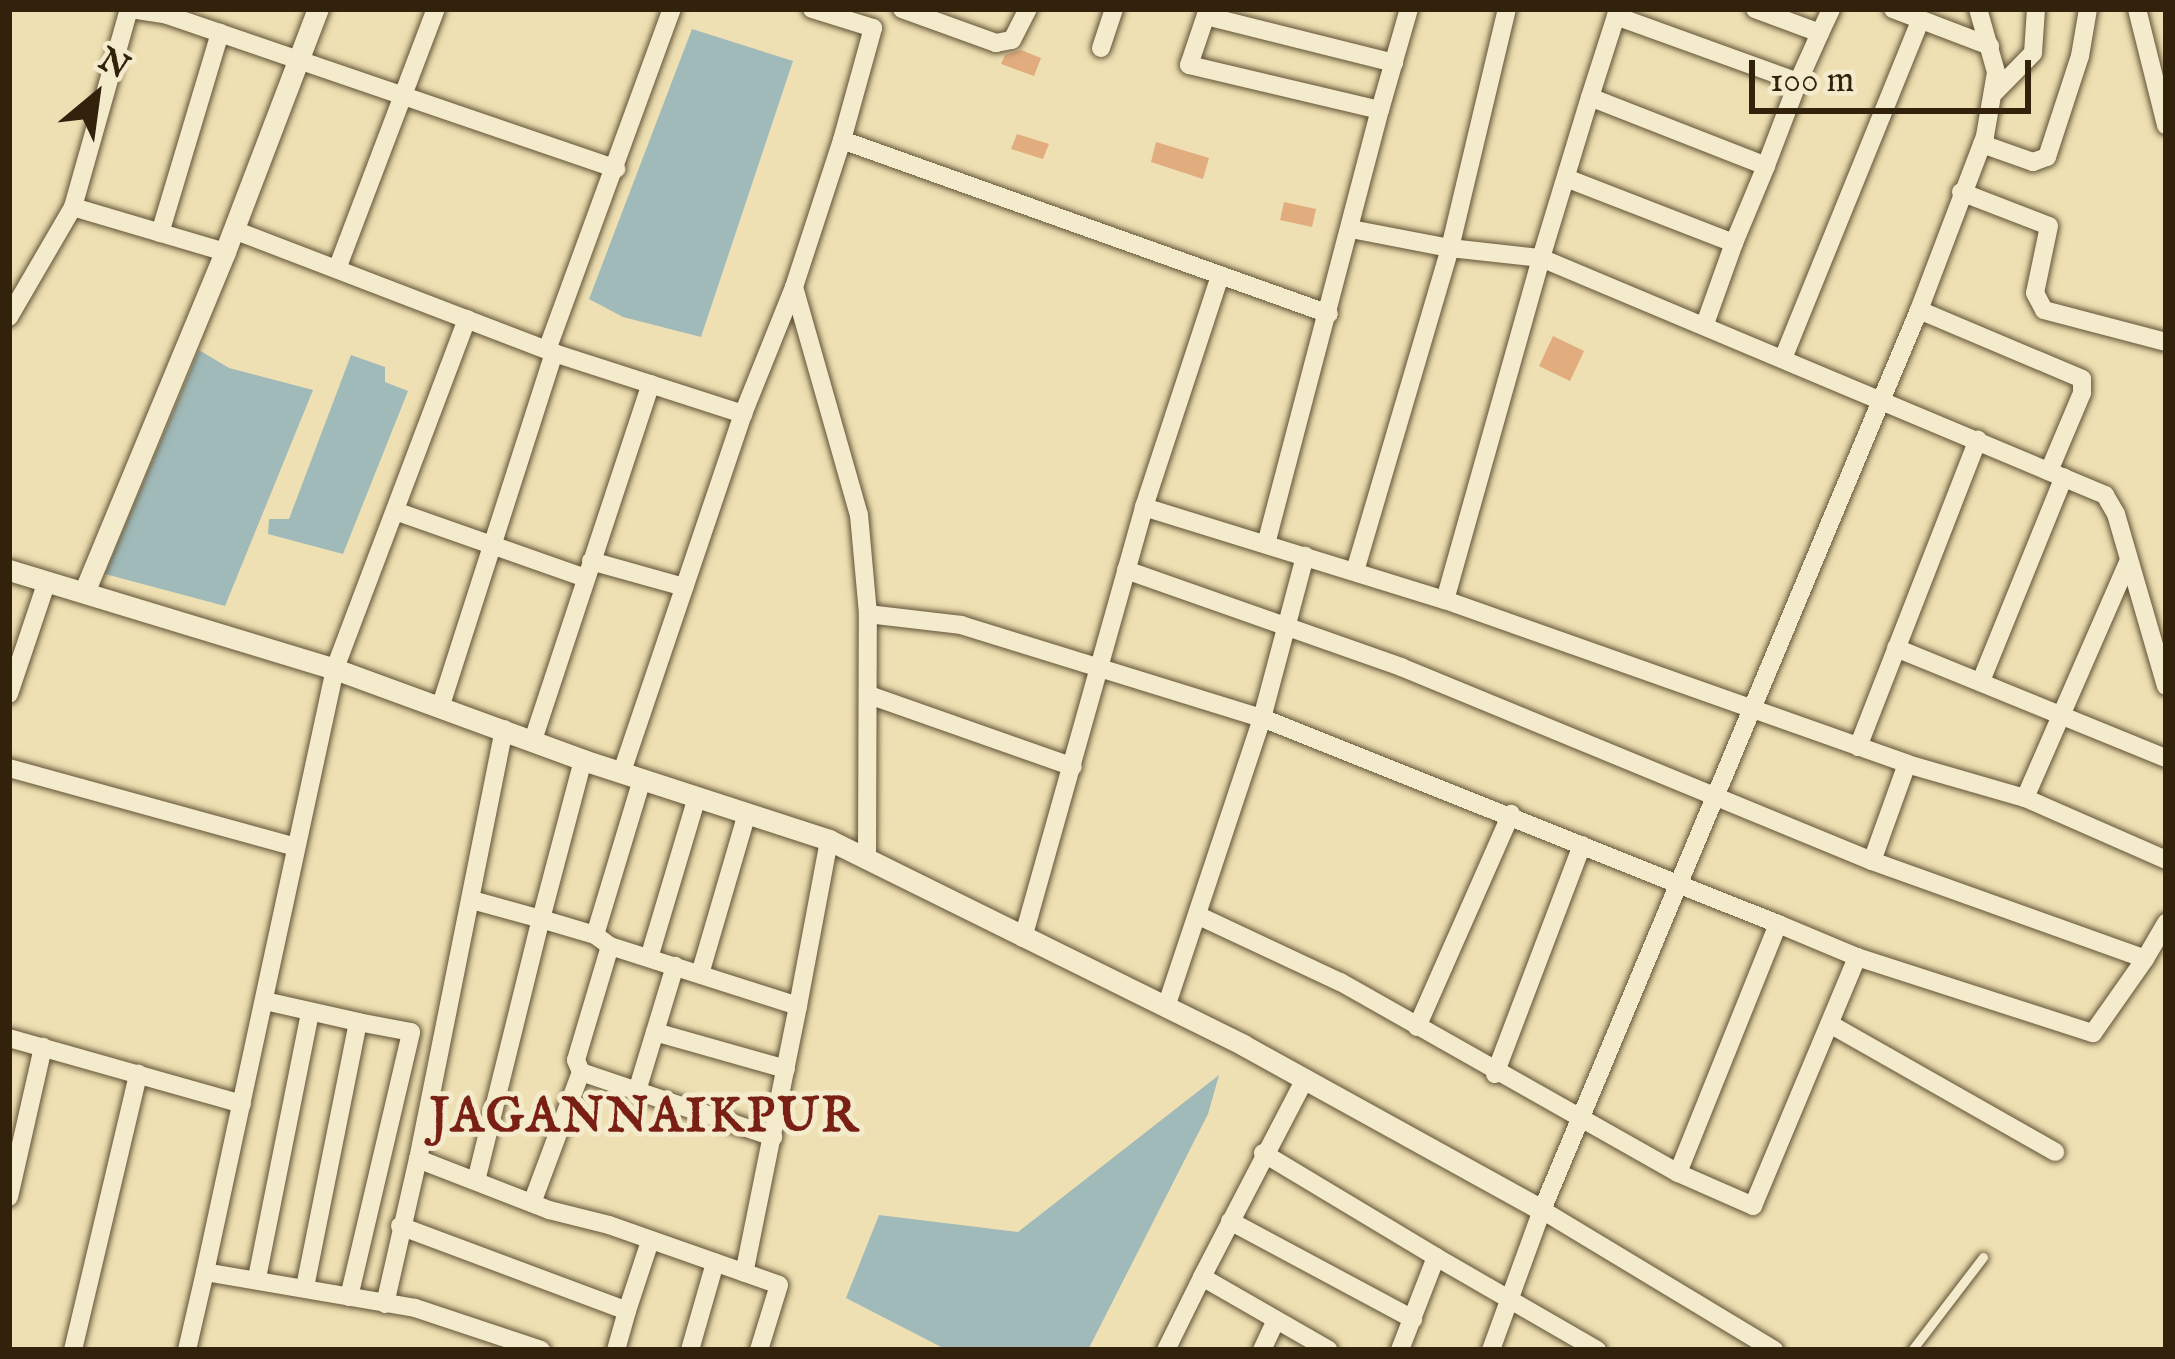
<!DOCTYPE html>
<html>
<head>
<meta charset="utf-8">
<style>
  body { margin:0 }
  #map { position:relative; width:2175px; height:1359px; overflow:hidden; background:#eee0b2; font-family:"IM FELL English",serif }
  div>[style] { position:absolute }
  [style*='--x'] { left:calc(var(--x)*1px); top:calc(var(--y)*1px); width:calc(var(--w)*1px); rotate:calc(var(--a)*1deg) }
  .water>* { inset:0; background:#a0bab9 }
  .building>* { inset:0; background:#e1ac7e }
  .roads { filter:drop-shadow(0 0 3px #615236) drop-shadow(0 0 3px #615236) }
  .service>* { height:9px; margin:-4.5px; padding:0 4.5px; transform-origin:4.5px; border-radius:4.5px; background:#f4ebcd }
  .minor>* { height:18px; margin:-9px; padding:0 9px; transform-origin:9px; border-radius:9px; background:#f4ebcd }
  .tertiary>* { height:21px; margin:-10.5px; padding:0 10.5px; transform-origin:10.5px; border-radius:10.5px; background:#f4ebcd }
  span { translate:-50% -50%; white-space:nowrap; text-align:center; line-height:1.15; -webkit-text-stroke:10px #f4ebcd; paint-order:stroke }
  .district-label { font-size:48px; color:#7a1f14; font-weight:700; letter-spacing:3px }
  .frame { position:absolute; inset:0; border:12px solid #32220c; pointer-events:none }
  .north { position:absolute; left:36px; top:36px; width:120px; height:120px; -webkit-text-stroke:9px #f4ebcd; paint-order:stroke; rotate:29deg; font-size:33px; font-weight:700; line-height:48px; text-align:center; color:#32220c }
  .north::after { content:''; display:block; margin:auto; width:42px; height:54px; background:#32220c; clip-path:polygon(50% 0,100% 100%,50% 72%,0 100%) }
  .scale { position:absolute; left:1749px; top:60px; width:282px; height:54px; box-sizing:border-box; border:6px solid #32220c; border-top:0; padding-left:15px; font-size:36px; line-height:42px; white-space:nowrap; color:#32220c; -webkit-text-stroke:9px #f4ebcd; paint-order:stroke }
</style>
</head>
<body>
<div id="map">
  <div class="water">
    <div style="clip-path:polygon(692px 29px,793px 61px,701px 337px,623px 317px,589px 299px)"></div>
    <div style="clip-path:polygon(199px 350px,229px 368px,313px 390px,225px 606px,105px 574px)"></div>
    <div style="clip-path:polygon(351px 355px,385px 367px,385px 382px,408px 391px,343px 554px,268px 534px,269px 519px,289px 519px)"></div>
    <div style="clip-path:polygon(1219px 1075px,1208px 1114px,1088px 1350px,947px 1350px,846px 1298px,879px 1215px,1018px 1232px)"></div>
  </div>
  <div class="building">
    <div style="clip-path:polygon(1021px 50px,1041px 58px,1034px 76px,1001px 64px,1005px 55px)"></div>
    <div style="clip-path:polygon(1017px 134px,1049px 144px,1043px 159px,1011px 149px)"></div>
    <div style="clip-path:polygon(1156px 142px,1209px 158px,1203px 179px,1151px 162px)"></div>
    <div style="clip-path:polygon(1284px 202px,1316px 209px,1312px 227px,1280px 220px)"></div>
    <div style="clip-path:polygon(1553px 336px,1584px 351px,1570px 381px,1539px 366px)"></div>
  </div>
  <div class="roads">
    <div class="service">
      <div style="--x:1912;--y:1350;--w:117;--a:-52.6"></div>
    </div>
    <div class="minor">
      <div style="--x:129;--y:9;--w:206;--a:105.8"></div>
      <div style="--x:73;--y:207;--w:159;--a:16.5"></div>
      <div style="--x:131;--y:9;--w:36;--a:9"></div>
      <div style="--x:167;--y:15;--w:475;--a:18.9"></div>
      <div style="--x:812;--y:9;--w:64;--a:17.3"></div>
      <div style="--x:873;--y:28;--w:116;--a:105.5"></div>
      <div style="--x:902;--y:9;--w:100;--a:19.9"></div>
      <div style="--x:996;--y:43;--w:16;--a:-11"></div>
      <div style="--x:1012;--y:40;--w:35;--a:-63"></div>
      <div style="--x:1208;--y:9;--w:59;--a:108.7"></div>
      <div style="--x:1189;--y:65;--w:196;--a:13.3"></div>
      <div style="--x:1380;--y:110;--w:105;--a:-74"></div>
      <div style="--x:1755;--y:9;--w:69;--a:20.3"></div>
      <div style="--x:1820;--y:33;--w:26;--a:-65"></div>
      <div style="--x:1893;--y:9;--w:104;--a:20.9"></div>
      <div style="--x:2137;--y:9;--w:120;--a:76"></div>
      <div style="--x:1206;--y:16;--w:194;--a:14"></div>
      <div style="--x:1101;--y:48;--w:41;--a:-71.6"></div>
      <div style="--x:1798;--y:82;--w:54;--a:-65.8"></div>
      <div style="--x:1995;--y:92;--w:54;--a:-45.7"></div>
      <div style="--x:2033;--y:53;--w:44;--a:-86.1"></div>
      <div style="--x:1982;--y:144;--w:54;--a:19.4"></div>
      <div style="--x:2033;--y:162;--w:15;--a:-20"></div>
      <div style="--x:2047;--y:157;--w:106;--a:-71.9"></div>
      <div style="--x:2080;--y:56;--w:48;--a:-80.3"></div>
      <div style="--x:1566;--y:178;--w:180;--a:21.2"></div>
      <div style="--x:1734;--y:243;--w:86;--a:109.7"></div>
      <div style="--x:1961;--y:192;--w:94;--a:21.1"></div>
      <div style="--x:2049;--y:226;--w:68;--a:101.8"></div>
      <div style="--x:2035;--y:293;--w:19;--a:62"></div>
      <div style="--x:2044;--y:310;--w:126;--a:14.7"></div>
      <div style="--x:1351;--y:229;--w:101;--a:10.9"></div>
      <div style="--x:1450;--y:248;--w:92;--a:6.3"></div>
      <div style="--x:1541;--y:258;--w:612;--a:22.79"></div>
      <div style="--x:2105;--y:495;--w:22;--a:60"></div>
      <div style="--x:2116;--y:514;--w:179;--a:73.8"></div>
      <div style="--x:234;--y:230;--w:343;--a:21"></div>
      <div style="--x:554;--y:353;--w:199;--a:17.9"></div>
      <div style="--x:743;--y:414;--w:378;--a:108.7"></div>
      <div style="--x:160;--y:233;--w:209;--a:-73.3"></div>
      <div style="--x:1734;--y:243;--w:83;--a:-67.4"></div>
      <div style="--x:337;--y:269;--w:278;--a:-69.2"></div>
      <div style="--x:794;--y:287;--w:155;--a:-71.9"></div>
      <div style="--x:842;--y:140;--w:517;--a:19.66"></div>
      <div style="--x:1919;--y:310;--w:177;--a:22.9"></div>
      <div style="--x:2082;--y:379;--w:14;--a:90"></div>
      <div style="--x:2082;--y:393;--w:85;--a:112.9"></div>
      <div style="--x:9;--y:317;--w:127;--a:-59.8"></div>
      <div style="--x:467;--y:319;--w:374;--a:110.7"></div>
      <div style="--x:335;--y:669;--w:617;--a:102.17"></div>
      <div style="--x:205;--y:1272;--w:213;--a:9.7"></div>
      <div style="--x:415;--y:1308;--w:133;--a:18.4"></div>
      <div style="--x:547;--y:350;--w:363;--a:-69.9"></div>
      <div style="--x:1784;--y:356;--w:359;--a:-67.9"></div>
      <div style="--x:743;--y:414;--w:137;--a:-68.1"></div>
      <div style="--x:794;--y:287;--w:237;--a:74.1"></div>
      <div style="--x:859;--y:515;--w:99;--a:84.8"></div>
      <div style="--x:1144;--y:507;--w:243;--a:-71.8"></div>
      <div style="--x:398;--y:512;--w:198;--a:19.4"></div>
      <div style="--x:1266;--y:544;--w:449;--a:-75.3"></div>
      <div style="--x:591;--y:561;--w:97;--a:15.6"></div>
      <div style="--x:1126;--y:570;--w:292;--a:19.4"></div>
      <div style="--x:1401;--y:667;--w:509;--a:22.39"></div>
      <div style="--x:1872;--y:861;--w:103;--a:-70.2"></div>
      <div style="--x:1355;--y:571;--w:337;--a:-73.6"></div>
      <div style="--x:1450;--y:248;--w:246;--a:-76.6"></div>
      <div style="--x:1445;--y:600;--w:355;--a:-74.3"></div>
      <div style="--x:1541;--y:258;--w:168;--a:-73.1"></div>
      <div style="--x:1590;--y:97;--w:85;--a:-72.2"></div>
      <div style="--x:1616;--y:16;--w:194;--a:19.9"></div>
      <div style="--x:1798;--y:82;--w:90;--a:110.9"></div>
      <div style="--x:1766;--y:166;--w:189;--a:-158.6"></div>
      <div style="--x:1896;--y:648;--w:292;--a:22.2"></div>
      <div style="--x:1981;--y:681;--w:220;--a:-67.9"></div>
      <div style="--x:9;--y:694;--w:119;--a:-71.4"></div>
      <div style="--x:869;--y:695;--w:216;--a:19.4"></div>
      <div style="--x:440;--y:708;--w:373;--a:-72.2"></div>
      <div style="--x:504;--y:729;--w:439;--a:101.3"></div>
      <div style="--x:418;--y:1159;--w:141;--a:21.3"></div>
      <div style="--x:549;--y:1210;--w:62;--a:14"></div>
      <div style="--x:609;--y:1225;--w:180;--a:19.4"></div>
      <div style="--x:779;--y:1285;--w:68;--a:107.1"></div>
      <div style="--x:533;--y:740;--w:375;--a:-71.7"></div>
      <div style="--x:1858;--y:747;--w:330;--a:-68.7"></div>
      <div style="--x:9;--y:768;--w:297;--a:15.4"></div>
      <div style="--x:2025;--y:798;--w:257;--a:-66.4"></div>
      <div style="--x:867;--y:858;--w:244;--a:-89.8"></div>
      <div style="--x:868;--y:614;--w:94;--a:6.7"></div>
      <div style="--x:961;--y:625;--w:315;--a:17.2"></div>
      <div style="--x:1262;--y:718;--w:556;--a:21.76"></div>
      <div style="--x:1778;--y:924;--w:268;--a:111.9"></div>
      <div style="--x:1678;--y:1173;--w:388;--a:-150.5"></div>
      <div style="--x:1340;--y:982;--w:156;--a:-154.9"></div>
      <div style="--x:1872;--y:861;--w:290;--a:19.7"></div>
      <div style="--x:2145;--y:959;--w:42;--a:-59.7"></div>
      <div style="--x:472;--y:900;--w:72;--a:15.4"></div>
      <div style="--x:541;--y:919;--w:164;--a:-75.2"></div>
      <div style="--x:595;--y:935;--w:163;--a:-73.2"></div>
      <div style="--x:1023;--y:938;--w:448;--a:-74.3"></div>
      <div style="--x:1144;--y:507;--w:315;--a:17.2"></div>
      <div style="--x:1445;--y:600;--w:490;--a:19.5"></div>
      <div style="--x:1907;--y:764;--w:123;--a:16.1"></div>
      <div style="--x:2025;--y:798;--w:154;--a:23.7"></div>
      <div style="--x:1857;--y:957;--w:248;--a:17.9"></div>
      <div style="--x:2093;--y:1033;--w:90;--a:-54.9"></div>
      <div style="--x:649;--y:958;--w:168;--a:-73.4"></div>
      <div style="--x:700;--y:974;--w:168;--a:-73.7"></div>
      <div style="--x:265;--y:1001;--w:95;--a:12.7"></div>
      <div style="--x:358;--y:1022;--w:271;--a:101.3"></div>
      <div style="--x:798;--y:1006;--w:169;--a:-79.4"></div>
      <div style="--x:1166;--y:1007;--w:305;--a:-71.6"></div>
      <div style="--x:1262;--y:718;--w:168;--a:-75.1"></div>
      <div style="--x:1830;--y:1024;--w:259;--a:29.6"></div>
      <div style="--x:1417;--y:1027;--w:233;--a:-66.2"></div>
      <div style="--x:655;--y:1032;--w:136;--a:15.8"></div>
      <div style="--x:9;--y:1038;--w:242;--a:15.8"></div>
      <div style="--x:581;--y:1072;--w:203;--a:18.7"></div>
      <div style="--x:1495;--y:1074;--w:245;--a:-69.2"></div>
      <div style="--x:1305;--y:1079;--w:223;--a:117.5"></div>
      <div style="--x:1202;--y:1277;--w:146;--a:29.9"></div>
      <div style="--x:637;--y:1091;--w:131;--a:-73.1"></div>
      <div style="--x:1263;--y:1153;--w:202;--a:31"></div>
      <div style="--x:1436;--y:1257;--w:100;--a:111.2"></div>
      <div style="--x:1678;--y:1173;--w:82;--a:23.7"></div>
      <div style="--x:1753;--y:1206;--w:270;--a:-67.3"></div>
      <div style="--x:1857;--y:957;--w:86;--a:-157.3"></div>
      <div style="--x:476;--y:1181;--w:270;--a:-76.1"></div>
      <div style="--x:541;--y:919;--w:56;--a:16.5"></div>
      <div style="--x:595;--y:935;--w:19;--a:36"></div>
      <div style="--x:9;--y:1197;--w:154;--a:-77.2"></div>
      <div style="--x:532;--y:1203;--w:140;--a:-69.5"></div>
      <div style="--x:581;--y:1072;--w:13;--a:-113"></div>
      <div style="--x:576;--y:1060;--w:119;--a:-73.4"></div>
      <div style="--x:610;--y:946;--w:197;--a:17.7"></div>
      <div style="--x:798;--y:1006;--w:272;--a:101.4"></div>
      <div style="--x:1542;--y:1210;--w:271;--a:31.1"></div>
      <div style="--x:1230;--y:1221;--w:208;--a:28.2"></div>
      <div style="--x:400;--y:1226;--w:242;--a:20.5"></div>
      <div style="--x:627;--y:1311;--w:74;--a:-71.8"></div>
      <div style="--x:1436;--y:1257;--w:186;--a:30"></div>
      <div style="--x:257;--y:1278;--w:271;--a:-78.7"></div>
      <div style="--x:349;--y:1297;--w:272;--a:-76.8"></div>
      <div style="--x:411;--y:1032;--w:54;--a:-169.3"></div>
      <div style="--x:385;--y:1304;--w:149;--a:-77.2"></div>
      <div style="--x:73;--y:1350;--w:284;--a:-76.7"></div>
      <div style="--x:187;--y:1350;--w:80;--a:-77"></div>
      <div style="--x:616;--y:1350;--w:41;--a:-74.2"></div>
      <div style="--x:690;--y:1350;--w:91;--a:-74"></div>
      <div style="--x:1166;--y:1350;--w:81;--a:-63.7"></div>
      <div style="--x:1262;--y:1350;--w:33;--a:-65"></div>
      <div style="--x:1491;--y:1350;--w:149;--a:-70"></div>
      <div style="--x:1542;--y:1210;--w:976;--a:-67.27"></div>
      <div style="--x:1919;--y:310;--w:186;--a:-69.2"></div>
      <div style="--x:1985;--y:136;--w:65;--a:-80.2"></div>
      <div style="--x:1996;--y:72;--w:66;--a:-105.9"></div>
    </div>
    <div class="tertiary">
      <div style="--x:9;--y:570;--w:341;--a:16.9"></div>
      <div style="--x:335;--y:669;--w:264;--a:20.1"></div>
      <div style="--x:583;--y:760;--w:259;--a:18"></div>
      <div style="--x:829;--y:840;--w:462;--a:26.3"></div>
      <div style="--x:1243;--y:1045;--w:342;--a:28.9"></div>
      <div style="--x:85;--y:590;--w:366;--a:-67.5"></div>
      <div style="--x:225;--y:252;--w:260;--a:-69.1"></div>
    </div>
  </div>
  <div class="district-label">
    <span style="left:645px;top:1119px">JAGANNAIKPUR</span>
  </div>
  <div class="frame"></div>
  <div class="north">N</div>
  <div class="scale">100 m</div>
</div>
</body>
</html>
